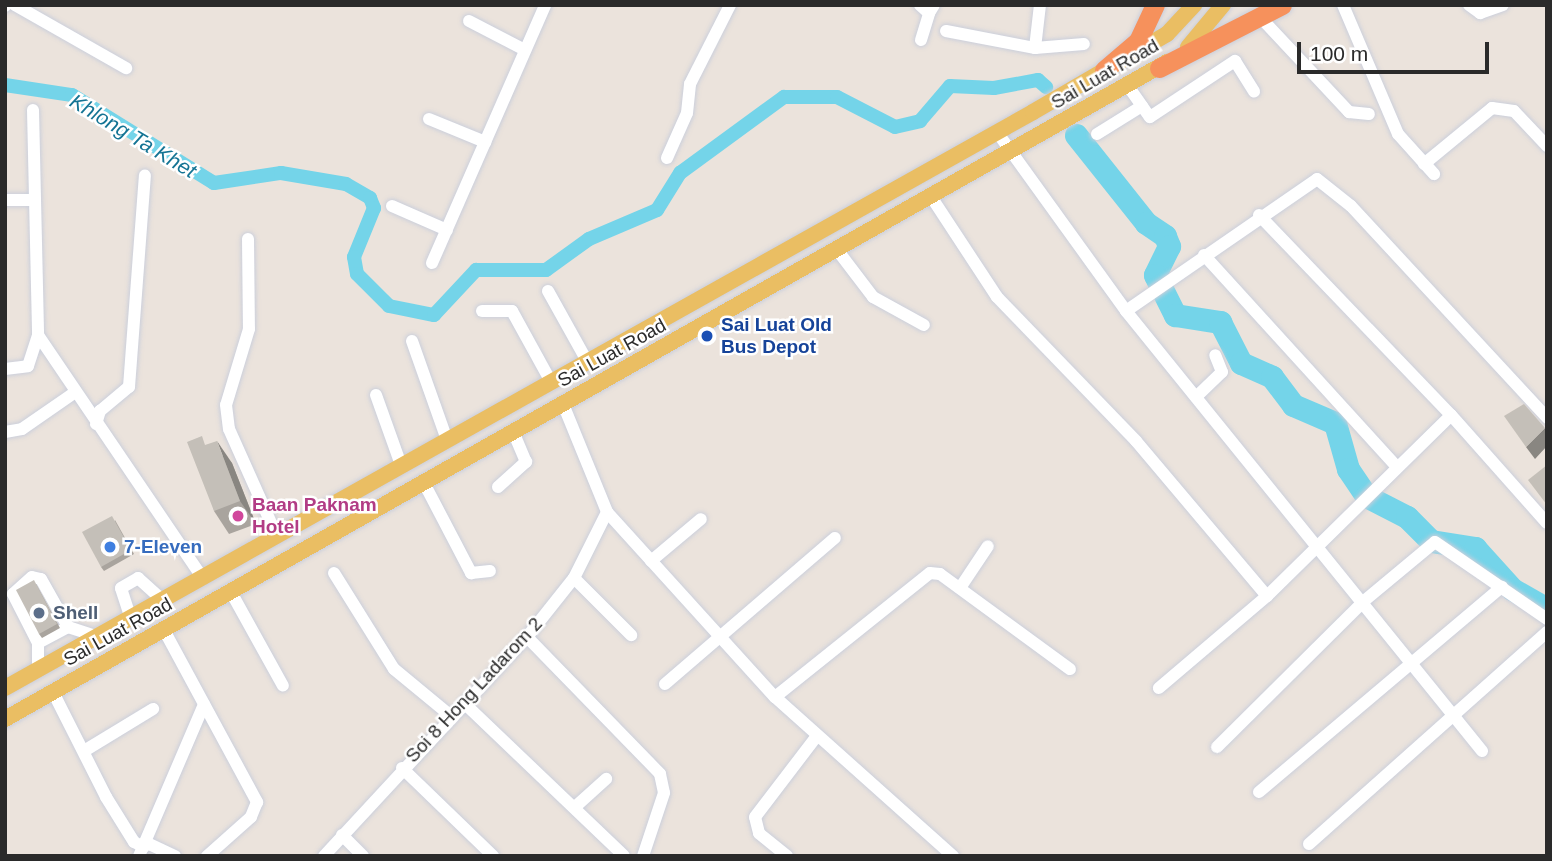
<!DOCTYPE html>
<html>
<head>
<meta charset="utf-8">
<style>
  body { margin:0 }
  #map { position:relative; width:1552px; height:861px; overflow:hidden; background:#ebe3dc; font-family:Arial,sans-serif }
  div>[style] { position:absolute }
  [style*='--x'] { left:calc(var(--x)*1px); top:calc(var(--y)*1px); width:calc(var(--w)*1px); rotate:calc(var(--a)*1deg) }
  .canal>* { height:14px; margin:-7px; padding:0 7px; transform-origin:7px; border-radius:7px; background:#74d4e9 }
  .river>* { height:23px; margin:-11.5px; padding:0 11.5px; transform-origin:11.5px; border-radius:11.5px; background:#74d4e9 }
  .roads { filter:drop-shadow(0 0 2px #cbcfdb) drop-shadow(0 0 2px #cbcfdb) }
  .minor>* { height:12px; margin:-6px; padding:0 6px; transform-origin:6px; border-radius:6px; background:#fff }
  .major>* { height:16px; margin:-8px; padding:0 8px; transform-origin:8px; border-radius:8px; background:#eabe63 }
  .highway>* { height:19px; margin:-9.5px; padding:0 9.5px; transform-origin:9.5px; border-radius:9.5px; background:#f6915c }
  .wall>* { inset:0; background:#a9a49e }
  .shaded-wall>* { inset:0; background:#898681 }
  .building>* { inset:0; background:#c4bfb8 }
  .dots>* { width:19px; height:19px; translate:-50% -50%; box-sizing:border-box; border:4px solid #fff; border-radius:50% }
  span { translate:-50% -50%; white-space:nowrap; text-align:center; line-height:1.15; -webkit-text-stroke:5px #fff; paint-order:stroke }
  .street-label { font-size:19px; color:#2a2a2a }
  .transit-label { font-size:19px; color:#164399; font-weight:700 }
  .left { translate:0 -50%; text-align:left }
  .hotel-label { font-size:19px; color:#b23c85; font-weight:700 }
  .shop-label { font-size:19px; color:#366cbe; font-weight:700 }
  .service-label { font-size:19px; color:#4e5e75; font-weight:700 }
  .water-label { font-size:21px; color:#147494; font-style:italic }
  .frame { position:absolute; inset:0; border:7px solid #2a2a2a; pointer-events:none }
  .scale { position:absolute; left:1297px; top:42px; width:192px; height:32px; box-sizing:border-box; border:4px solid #2a2a2a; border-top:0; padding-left:9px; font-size:21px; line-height:24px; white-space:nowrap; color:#2a2a2a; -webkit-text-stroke:5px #fff; paint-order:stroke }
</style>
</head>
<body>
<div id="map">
  <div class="canal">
    <div style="--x:5;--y:85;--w:68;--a:8.5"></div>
    <div style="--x:72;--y:95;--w:167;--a:31.8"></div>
    <div style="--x:214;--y:183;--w:68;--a:-8.5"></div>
    <div style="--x:281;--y:173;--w:66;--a:9.6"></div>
    <div style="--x:346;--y:184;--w:28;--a:30"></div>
    <div style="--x:370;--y:198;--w:11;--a:68"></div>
    <div style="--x:374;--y:208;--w:53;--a:112.2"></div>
    <div style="--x:354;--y:257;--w:17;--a:80"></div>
    <div style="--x:357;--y:274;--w:45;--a:45"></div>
    <div style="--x:389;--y:306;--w:46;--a:11.3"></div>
    <div style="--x:434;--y:315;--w:62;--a:-47"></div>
    <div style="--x:476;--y:270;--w:70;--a:0"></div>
    <div style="--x:546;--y:270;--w:53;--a:-35.8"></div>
    <div style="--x:589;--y:239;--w:74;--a:-23.1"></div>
    <div style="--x:657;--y:210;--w:44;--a:-58.1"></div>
    <div style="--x:680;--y:173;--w:129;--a:-36.2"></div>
    <div style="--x:784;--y:97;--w:53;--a:0"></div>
    <div style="--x:837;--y:97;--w:65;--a:27.3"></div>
    <div style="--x:895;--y:127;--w:26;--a:-13"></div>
    <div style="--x:920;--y:121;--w:46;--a:-49.4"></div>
    <div style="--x:950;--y:86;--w:44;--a:2.6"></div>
    <div style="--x:994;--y:88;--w:45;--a:-10.3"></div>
    <div style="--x:1038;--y:80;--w:11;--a:41"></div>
  </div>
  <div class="river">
    <div style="--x:1076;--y:135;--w:112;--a:51.5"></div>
    <div style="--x:1146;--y:223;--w:23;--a:34"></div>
    <div style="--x:1165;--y:236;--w:11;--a:68"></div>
    <div style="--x:1169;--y:246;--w:32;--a:116"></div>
    <div style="--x:1155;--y:275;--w:45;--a:63.4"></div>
    <div style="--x:1175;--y:315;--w:46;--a:8.8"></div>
    <div style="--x:1220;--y:322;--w:46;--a:62.9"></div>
    <div style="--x:1241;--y:363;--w:34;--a:24"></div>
    <div style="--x:1272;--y:377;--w:35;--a:53"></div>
    <div style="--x:1293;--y:405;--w:46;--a:23.2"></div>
    <div style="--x:1335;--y:423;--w:48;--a:74.2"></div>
    <div style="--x:1348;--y:469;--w:32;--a:56"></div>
    <div style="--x:1366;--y:496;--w:46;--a:27.1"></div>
    <div style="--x:1407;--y:517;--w:34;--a:45"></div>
    <div style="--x:1431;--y:541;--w:45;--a:9"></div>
    <div style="--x:1475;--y:548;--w:55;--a:47.9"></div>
    <div style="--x:1512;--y:589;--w:40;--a:29.7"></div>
  </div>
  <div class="roads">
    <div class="minor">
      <div style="--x:15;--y:5;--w:128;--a:29.6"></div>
      <div style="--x:920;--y:5;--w:12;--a:42"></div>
      <div style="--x:929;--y:13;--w:9;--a:-58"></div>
      <div style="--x:1343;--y:5;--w:140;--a:66.9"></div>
      <div style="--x:1398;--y:134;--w:54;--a:48"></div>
      <div style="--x:1469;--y:5;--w:14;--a:36"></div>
      <div style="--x:1480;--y:13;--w:24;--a:-19"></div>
      <div style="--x:5;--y:6;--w:1;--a:-45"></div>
      <div style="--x:1261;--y:18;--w:129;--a:46.9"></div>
      <div style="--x:1349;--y:112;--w:20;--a:6"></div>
      <div style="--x:469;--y:21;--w:63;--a:27.4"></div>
      <div style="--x:946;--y:31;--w:91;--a:10.8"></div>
      <div style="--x:1035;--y:48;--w:49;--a:-4.7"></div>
      <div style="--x:921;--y:40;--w:28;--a:-73"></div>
      <div style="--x:1035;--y:48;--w:43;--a:-83.4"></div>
      <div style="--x:1128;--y:86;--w:38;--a:55"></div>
      <div style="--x:1150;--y:117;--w:102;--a:-33.4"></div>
      <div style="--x:1235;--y:61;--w:36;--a:58"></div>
      <div style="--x:33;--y:110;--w:225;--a:88.7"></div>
      <div style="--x:38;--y:335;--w:291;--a:55.9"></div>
      <div style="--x:429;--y:119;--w:61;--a:22.3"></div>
      <div style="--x:997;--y:132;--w:221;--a:54.2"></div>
      <div style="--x:1126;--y:311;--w:566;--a:51.02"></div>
      <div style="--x:1097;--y:134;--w:53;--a:-31.9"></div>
      <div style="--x:667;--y:158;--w:49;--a:-66"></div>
      <div style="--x:687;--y:113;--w:29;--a:-84"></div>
      <div style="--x:690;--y:84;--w:89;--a:-63.1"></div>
      <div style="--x:1424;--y:164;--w:88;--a:-39.5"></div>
      <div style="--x:1492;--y:108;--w:22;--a:8"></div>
      <div style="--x:1514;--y:111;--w:48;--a:46.7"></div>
      <div style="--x:932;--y:198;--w:118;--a:56.7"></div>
      <div style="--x:997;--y:297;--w:200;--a:46"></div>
      <div style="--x:1136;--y:441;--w:203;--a:49.8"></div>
      <div style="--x:1267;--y:596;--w:142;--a:139.6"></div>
      <div style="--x:5;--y:200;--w:30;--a:0"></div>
      <div style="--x:392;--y:206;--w:60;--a:23.6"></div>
      <div style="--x:1259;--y:215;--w:277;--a:46.2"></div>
      <div style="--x:248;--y:239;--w:90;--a:89.4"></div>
      <div style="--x:249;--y:329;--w:79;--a:106.8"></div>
      <div style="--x:226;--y:405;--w:24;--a:83"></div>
      <div style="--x:229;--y:429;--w:115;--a:65.9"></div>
      <div style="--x:838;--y:251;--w:58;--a:52.7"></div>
      <div style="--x:873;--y:297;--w:58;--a:28.8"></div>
      <div style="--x:1204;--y:255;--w:284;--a:47.7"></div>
      <div style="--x:432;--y:263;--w:282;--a:-66.3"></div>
      <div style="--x:548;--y:291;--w:80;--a:60.9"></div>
      <div style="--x:482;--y:311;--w:30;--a:0"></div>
      <div style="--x:512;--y:311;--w:81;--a:61.2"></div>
      <div style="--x:1126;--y:311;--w:232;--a:-34.6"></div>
      <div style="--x:1317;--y:179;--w:43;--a:38.5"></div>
      <div style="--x:1351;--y:206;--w:289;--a:47.2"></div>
      <div style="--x:412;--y:341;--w:105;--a:70.5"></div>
      <div style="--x:5;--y:369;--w:23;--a:-7"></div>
      <div style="--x:28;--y:366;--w:33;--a:-72"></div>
      <div style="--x:376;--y:395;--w:74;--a:70.3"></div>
      <div style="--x:1196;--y:397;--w:36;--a:-44"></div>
      <div style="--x:1222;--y:372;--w:18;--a:-112"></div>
      <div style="--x:563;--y:404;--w:117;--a:67.8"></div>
      <div style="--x:607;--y:512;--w:250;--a:47.8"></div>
      <div style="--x:775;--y:697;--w:239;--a:41.8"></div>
      <div style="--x:96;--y:424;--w:14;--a:-73"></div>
      <div style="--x:100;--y:411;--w:38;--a:-40"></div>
      <div style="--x:129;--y:387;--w:212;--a:-85.7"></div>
      <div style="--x:5;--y:432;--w:17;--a:-10"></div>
      <div style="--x:22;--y:429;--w:63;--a:-34.7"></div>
      <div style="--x:424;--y:483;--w:102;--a:62.4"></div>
      <div style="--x:471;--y:573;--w:19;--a:-6"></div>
      <div style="--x:498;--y:487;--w:38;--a:-42"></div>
      <div style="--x:526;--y:462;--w:33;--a:-113"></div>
      <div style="--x:651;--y:561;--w:65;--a:-40"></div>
      <div style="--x:334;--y:573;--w:113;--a:58"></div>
      <div style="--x:394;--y:669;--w:74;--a:39.5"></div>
      <div style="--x:574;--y:578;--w:81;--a:45"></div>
      <div style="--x:960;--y:588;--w:50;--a:-56.3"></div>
      <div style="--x:231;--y:592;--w:107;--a:61"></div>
      <div style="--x:1267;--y:596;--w:258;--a:-44.5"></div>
      <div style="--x:1451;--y:415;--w:144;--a:48.4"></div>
      <div style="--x:130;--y:616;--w:29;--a:-108"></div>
      <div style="--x:121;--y:588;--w:20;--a:-30"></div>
      <div style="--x:138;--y:578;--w:31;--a:42"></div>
      <div style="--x:164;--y:630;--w:196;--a:61.6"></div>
      <div style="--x:257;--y:802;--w:16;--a:112"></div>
      <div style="--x:251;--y:817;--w:59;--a:138.4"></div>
      <div style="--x:527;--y:637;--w:191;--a:45.8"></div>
      <div style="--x:660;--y:774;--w:19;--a:78"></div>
      <div style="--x:664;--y:793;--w:66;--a:108.4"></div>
      <div style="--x:38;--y:643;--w:34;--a:-28"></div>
      <div style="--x:38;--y:669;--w:26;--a:-90"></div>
      <div style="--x:38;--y:643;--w:55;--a:-117"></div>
      <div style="--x:13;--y:594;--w:25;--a:-42"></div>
      <div style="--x:32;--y:577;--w:9;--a:13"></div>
      <div style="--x:41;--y:579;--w:55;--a:60.6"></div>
      <div style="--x:68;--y:627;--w:28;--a:18"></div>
      <div style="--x:665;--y:684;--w:224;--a:-40.7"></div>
      <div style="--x:53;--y:692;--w:118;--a:63.2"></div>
      <div style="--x:106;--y:797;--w:53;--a:58.1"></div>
      <div style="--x:134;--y:842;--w:11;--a:27"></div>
      <div style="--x:775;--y:697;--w:198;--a:-38.7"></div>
      <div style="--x:930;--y:573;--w:10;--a:6"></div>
      <div style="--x:940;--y:574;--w:161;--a:36.2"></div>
      <div style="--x:464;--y:703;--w:221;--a:43.7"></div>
      <div style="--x:1217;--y:747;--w:207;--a:-44.8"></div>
      <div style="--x:1364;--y:601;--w:92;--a:-39.7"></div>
      <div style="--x:1435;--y:542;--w:136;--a:34.5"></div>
      <div style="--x:84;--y:751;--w:81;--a:-31.3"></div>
      <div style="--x:402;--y:768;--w:127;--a:44"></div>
      <div style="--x:1259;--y:792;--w:318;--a:-40.2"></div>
      <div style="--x:575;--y:807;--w:42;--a:-42.1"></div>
      <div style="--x:342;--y:835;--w:30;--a:45"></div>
      <div style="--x:147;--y:843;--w:31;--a:25"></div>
      <div style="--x:1309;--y:844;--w:319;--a:-41.7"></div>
      <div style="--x:139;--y:856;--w:165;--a:-66.8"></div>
      <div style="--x:324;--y:856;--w:299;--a:-47.2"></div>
      <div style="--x:527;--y:637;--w:75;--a:-51.5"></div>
      <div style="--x:574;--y:578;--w:74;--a:-63.4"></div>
      <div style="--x:787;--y:856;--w:36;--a:-141"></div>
      <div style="--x:759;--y:833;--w:16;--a:-104"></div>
      <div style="--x:755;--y:817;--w:102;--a:-52.6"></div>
    </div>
    <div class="major">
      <div style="--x:1188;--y:47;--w:55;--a:-50.2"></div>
      <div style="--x:5;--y:688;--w:1178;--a:-29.26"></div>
      <div style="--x:1033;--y:112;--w:155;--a:-30.2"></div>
      <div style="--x:1167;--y:34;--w:40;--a:-47"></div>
      <div style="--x:5;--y:719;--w:1335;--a:-29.48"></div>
    </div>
    <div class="highway">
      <div style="--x:1159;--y:68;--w:138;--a:-27.1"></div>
      <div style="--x:1104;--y:70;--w:45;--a:-40.5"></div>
      <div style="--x:1138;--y:41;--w:40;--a:-65"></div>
    </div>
  </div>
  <div class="wall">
    <div style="clip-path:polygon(208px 444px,232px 463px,256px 524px,229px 534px,214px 511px)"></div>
    <div style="clip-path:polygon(115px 520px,134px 554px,104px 571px,101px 567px)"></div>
    <div style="clip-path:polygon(36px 584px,60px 628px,42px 638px,39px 634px)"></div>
  </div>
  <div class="shaded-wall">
    <div style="clip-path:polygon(1545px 428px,1547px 430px,1547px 446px,1535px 459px,1526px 447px)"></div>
    <div style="clip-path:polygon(217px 441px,232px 463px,256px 524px,240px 501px)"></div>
  </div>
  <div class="building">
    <div style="clip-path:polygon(1524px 404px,1545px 428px,1526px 447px,1504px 416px)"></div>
    <div style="clip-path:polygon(202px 436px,205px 445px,217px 441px,240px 501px,214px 511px,187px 442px)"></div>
    <div style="clip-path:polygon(1547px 465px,1547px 505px,1528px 480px)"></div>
    <div style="clip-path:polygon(112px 516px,131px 550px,101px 567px,82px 532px)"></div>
    <div style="clip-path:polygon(34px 580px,57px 624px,39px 634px,16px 590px)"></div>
  </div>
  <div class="dots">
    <div style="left:707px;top:336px;background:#1a4fb4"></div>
    <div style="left:238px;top:516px;background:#d1479c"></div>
    <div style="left:110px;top:547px;background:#3f7fe0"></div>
    <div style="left:39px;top:613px;background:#5c6f8a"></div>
  </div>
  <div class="street-label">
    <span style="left:1105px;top:74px;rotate:-30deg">Sai Luat Road</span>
    <span style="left:612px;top:353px;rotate:-29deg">Sai Luat Road</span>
    <span style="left:118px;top:632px;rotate:-29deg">Sai Luat Road</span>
    <span style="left:474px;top:690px;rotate:-47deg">Soi 8 Hong Ladarom 2</span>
  </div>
  <div class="transit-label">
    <span class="left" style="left:721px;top:336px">Sai Luat Old<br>Bus Depot</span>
  </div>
  <div class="hotel-label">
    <span class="left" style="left:252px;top:516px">Baan Paknam<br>Hotel</span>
  </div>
  <div class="shop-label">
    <span class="left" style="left:124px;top:547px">7-Eleven</span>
  </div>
  <div class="service-label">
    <span class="left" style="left:53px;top:613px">Shell</span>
  </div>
  <div class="water-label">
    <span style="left:133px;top:136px;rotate:31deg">Khlong Ta Khet</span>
  </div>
  <div class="frame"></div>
  <div class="scale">100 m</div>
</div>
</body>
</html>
